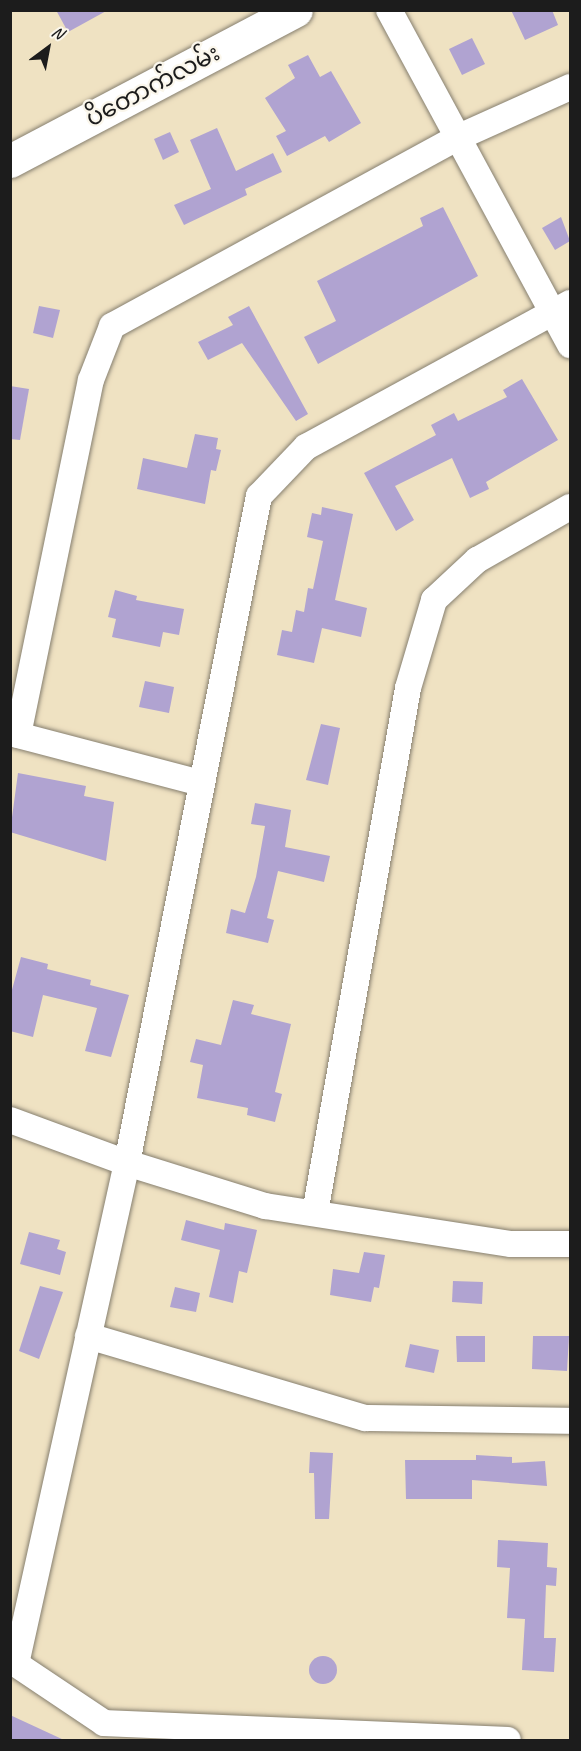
<!DOCTYPE html>
<html>
<head>
<meta charset="utf-8">
<style>
  body { margin:0 }
  #map { position:relative; width:581px; height:1751px; overflow:hidden; background:#efe2c2; font-family:Caveat,"Noto Sans Myanmar",sans-serif }
  div>[style] { position:absolute }
  [style*='--x'] { left:calc(var(--x)*1px); top:calc(var(--y)*1px); width:calc(var(--w)*1px); rotate:calc(var(--a)*1deg) }
  .building>* { inset:0; background:#b0a3d1 }
  .round { border-radius:50% }
  .roads { filter:drop-shadow(0 0 2px #867f6f) drop-shadow(0 0 2px #867f6f) }
  .street>* { height:26px; margin:-13px; padding:0 13px; transform-origin:13px; border-radius:13px; background:#fff }
  .secondary>* { height:33px; margin:-16.5px; padding:0 16.5px; transform-origin:16.5px; border-radius:16.5px; background:#fff }
  span { translate:-50% -50%; white-space:nowrap; text-align:center; line-height:1.15; -webkit-text-stroke:4.5px #fbf7ec; paint-order:stroke }
  .street-label { font-size:24px; color:#1c1c1c }
  .frame { position:absolute; inset:0; border:12px solid #1c1c1c; pointer-events:none }
  .north { position:absolute; left:18px; top:18px; width:60px; height:60px; -webkit-text-stroke:4px #fbf7ec; paint-order:stroke; rotate:32deg; font-size:16px; font-weight:700; line-height:24px; text-align:center; color:#1c1c1c }
  .north::after { content:''; display:block; margin:auto; width:21px; height:27px; background:#1c1c1c; clip-path:polygon(50% 0,100% 100%,50% 72%,0 100%) }
</style>
</head>
<body>
<div id="map">
  <div class="building">
    <div style="clip-path:polygon(56px 10px,108px 10px,68px 32px)"></div>
    <div style="clip-path:polygon(511px 10px,552px 10px,558px 25px,525px 40px)"></div>
    <div style="clip-path:polygon(472px 38px,485px 64px,462px 75px,449px 49px)"></div>
    <div style="clip-path:polygon(308px 55px,320px 77px,331px 71px,361px 123px,329px 142px,325px 136px,287px 156px,276px 136px,286px 131px,265px 98px,295px 78px,288px 65px)"></div>
    <div style="clip-path:polygon(217px 128px,236px 171px,273px 153px,282px 172px,245px 189px,247px 195px,184px 225px,174px 205px,211px 189px,190px 140px)"></div>
    <div style="clip-path:polygon(170px 132px,179px 152px,163px 160px,154px 139px)"></div>
    <div style="clip-path:polygon(443px 207px,478px 276px,318px 364px,304px 337px,336px 321px,317px 281px,423px 226px,420px 218px)"></div>
    <div style="clip-path:polygon(561px 217px,570px 241px,555px 250px,542px 228px)"></div>
    <div style="clip-path:polygon(39px 306px,60px 310px,53px 338px,33px 333px)"></div>
    <div style="clip-path:polygon(249px 306px,308px 414px,296px 421px,242px 343px,208px 360px,198px 342px,233px 325px,228px 317px)"></div>
    <div style="clip-path:polygon(522px 379px,558px 440px,486px 482px,489px 489px,470px 498px,452px 458px,395px 486px,414px 520px,396px 531px,364px 473px,436px 435px,431px 425px,454px 413px,458px 421px,507px 397px,503px 390px)"></div>
    <div style="clip-path:polygon(10px 386px,29px 389px,20px 440px,10px 439px)"></div>
    <div style="clip-path:polygon(195px 434px,218px 438px,216px 449px,221px 450px,216px 471px,211px 470px,205px 504px,137px 489px,143px 458px,187px 468px)"></div>
    <div style="clip-path:polygon(322px 507px,353px 514px,335px 600px,367px 608px,361px 637px,322px 628px,314px 663px,277px 655px,282px 630px,292px 632px,296px 610px,304px 612px,308px 588px,313px 589px,323px 541px,307px 537px,312px 513px,321px 515px)"></div>
    <div style="clip-path:polygon(115px 590px,137px 596px,136px 600px,184px 609px,179px 635px,163px 632px,160px 647px,112px 637px,116px 619px,108px 617px)"></div>
    <div style="clip-path:polygon(145px 681px,174px 687px,169px 713px,139px 707px)"></div>
    <div style="clip-path:polygon(321px 724px,340px 728px,328px 785px,306px 780px)"></div>
    <div style="clip-path:polygon(18px 773px,86px 786px,84px 796px,114px 802px,106px 861px,10px 832px)"></div>
    <div style="clip-path:polygon(255px 803px,291px 810px,285px 847px,330px 856px,324px 882px,278px 871px,267px 918px,274px 920px,268px 943px,226px 933px,231px 909px,245px 913px,256px 877px,265px 826px,251px 824px)"></div>
    <div style="clip-path:polygon(21px 957px,48px 964px,47px 969px,91px 980px,90px 985px,129px 995px,111px 1057px,85px 1051px,97px 1008px,43px 995px,33px 1037px,10px 1031px,10px 997px)"></div>
    <div style="clip-path:polygon(233px 1000px,254px 1005px,251px 1014px,291px 1024px,275px 1092px,282px 1094px,275px 1122px,247px 1115px,248px 1108px,197px 1098px,203px 1065px,190px 1062px,196px 1039px,221px 1045px)"></div>
    <div style="clip-path:polygon(186px 1220px,224px 1230px,225px 1223px,257px 1230px,247px 1273px,239px 1271px,233px 1303px,209px 1297px,220px 1250px,181px 1240px)"></div>
    <div style="clip-path:polygon(29px 1232px,60px 1240px,57px 1249px,66px 1252px,60px 1275px,20px 1264px)"></div>
    <div style="clip-path:polygon(364px 1252px,385px 1255px,379px 1288px,374px 1287px,371px 1302px,330px 1295px,333px 1269px,359px 1273px)"></div>
    <div style="clip-path:polygon(453px 1281px,483px 1282px,482px 1304px,452px 1302px)"></div>
    <div style="clip-path:polygon(40px 1286px,63px 1292px,39px 1359px,19px 1351px)"></div>
    <div style="clip-path:polygon(175px 1287px,200px 1293px,196px 1312px,170px 1307px)"></div>
    <div style="clip-path:polygon(456px 1336px,485px 1336px,485px 1362px,457px 1362px)"></div>
    <div style="clip-path:polygon(533px 1336px,569px 1336px,567px 1371px,532px 1369px)"></div>
    <div style="clip-path:polygon(410px 1344px,439px 1350px,434px 1373px,405px 1367px)"></div>
    <div style="clip-path:polygon(310px 1452px,333px 1453px,329px 1519px,315px 1519px,314px 1473px,309px 1473px)"></div>
    <div style="clip-path:polygon(476px 1455px,512px 1457px,512px 1463px,545px 1461px,547px 1486px,472px 1480px,472px 1499px,406px 1499px,405px 1460px,476px 1460px)"></div>
    <div style="clip-path:polygon(498px 1540px,548px 1543px,547px 1567px,557px 1568px,556px 1586px,546px 1585px,544px 1638px,556px 1638px,554px 1672px,522px 1670px,525px 1619px,507px 1618px,510px 1568px,497px 1567px)"></div>
    <div class="round" style="left:309px;top:1656px;width:28px;height:28px"></div>
    <div style="clip-path:polygon(10px 1715px,64px 1740px,10px 1740px)"></div>
  </div>
  <div class="roads">
    <div class="street">
      <div style="--x:389;--y:10;--w:381;--a:61.6"></div>
      <div style="--x:10;--y:733;--w:197;--a:14.7"></div>
      <div style="--x:18;--y:735;--w:362;--a:-78.4"></div>
      <div style="--x:91;--y:380;--w:58;--a:-68.7"></div>
      <div style="--x:112;--y:326;--w:395;--a:-28.6"></div>
      <div style="--x:459;--y:137;--w:122;--a:-24.2"></div>
      <div style="--x:10;--y:1120;--w:125;--a:20.2"></div>
      <div style="--x:127;--y:1163;--w:145;--a:17.3"></div>
      <div style="--x:265;--y:1206;--w:249;--a:8.8"></div>
      <div style="--x:511;--y:1244;--w:59;--a:0"></div>
      <div style="--x:315;--y:1213;--w:533;--a:-79.95"></div>
      <div style="--x:408;--y:688;--w:92;--a:-73.5"></div>
      <div style="--x:434;--y:600;--w:59;--a:-42.9"></div>
      <div style="--x:477;--y:560;--w:107;--a:-29.7"></div>
      <div style="--x:88;--y:1336;--w:289;--a:16.5"></div>
      <div style="--x:365;--y:1418;--w:205;--a:0.8"></div>
      <div style="--x:10;--y:1660;--w:113;--a:33.8"></div>
      <div style="--x:104;--y:1723;--w:404;--a:2.4"></div>
      <div style="--x:16;--y:1664;--w:513;--a:-77.51"></div>
      <div style="--x:127;--y:1163;--w:680;--a:-78.81"></div>
      <div style="--x:259;--y:496;--w:68;--a:-46.2"></div>
      <div style="--x:306;--y:447;--w:301;--a:-28.6"></div>
    </div>
    <div class="secondary">
      <div style="--x:10;--y:161;--w:323;--a:-27.8"></div>
    </div>
  </div>
  <div class="street-label">
    <span style="left:153px;top:86px;rotate:-28deg">ပိတောက်လမ်း</span>
  </div>
  <div class="frame"></div>
  <div class="north">N</div>
</div>
</body>
</html>
